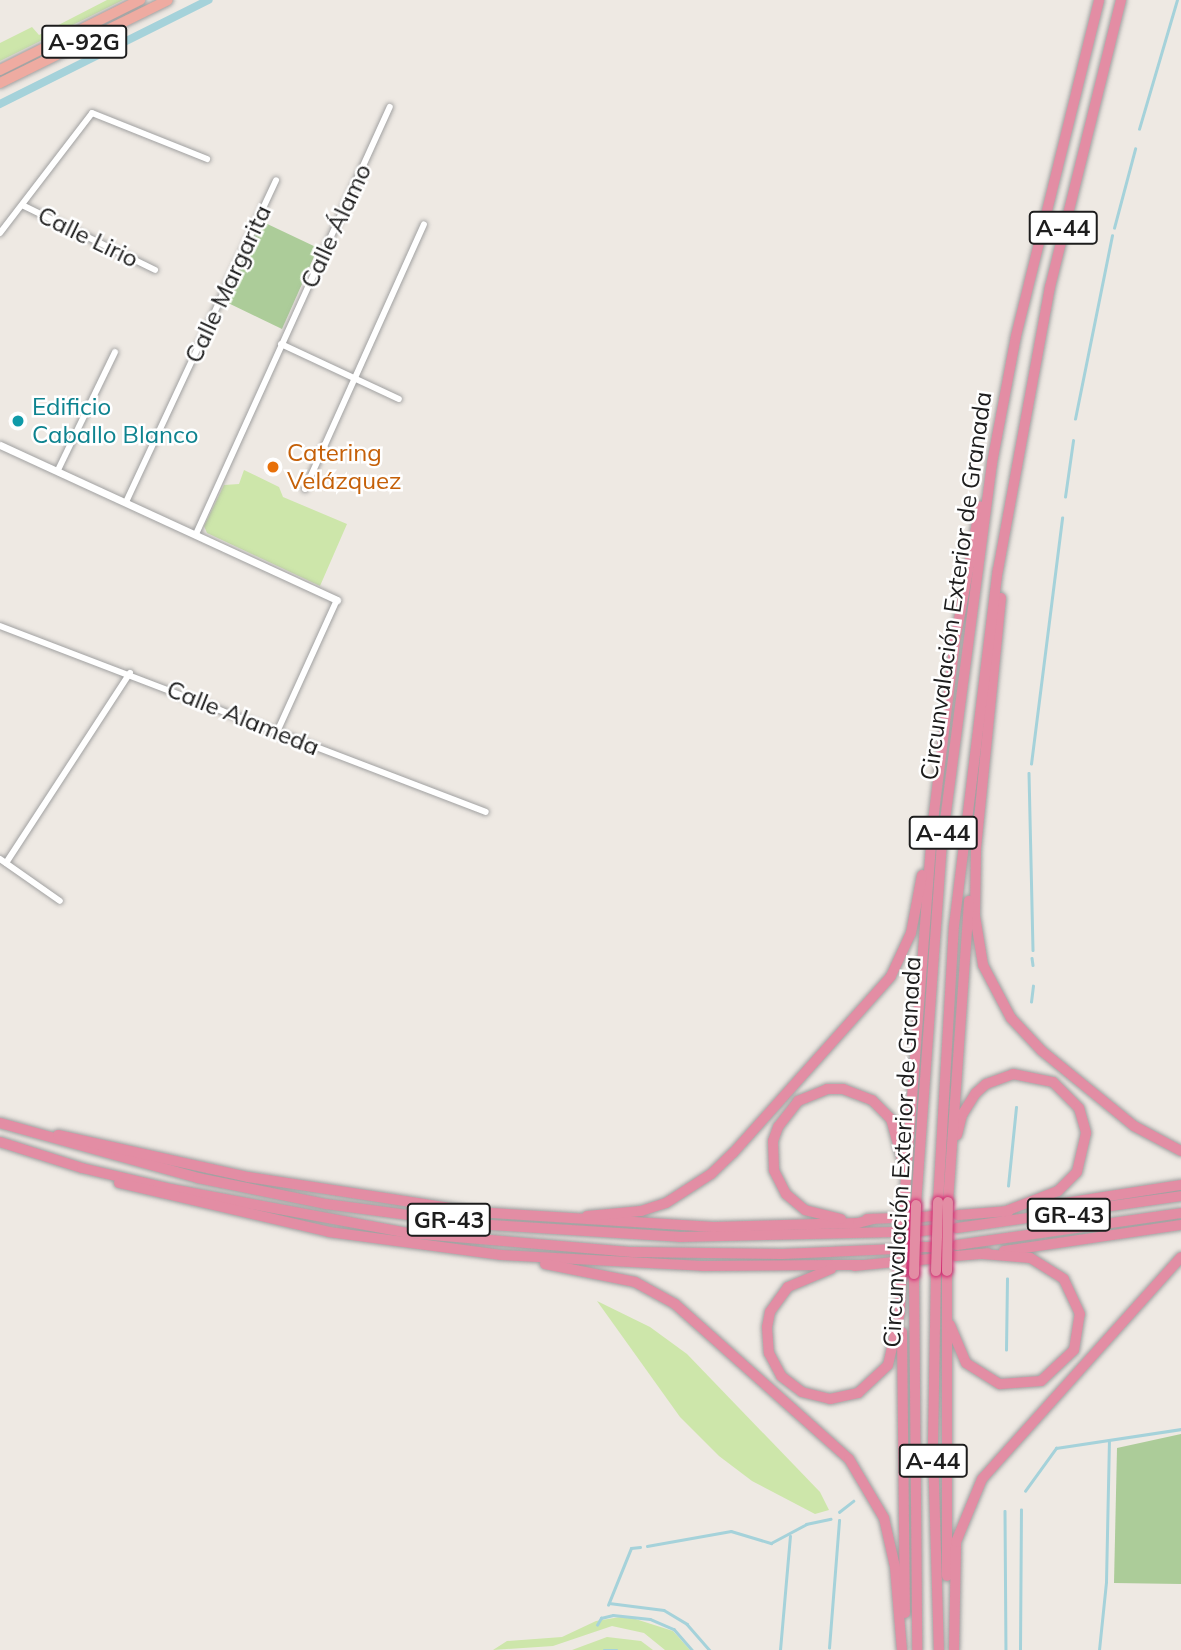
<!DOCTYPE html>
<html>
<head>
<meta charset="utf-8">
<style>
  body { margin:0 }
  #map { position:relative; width:1181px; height:1650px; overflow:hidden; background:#eee9e3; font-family:Mulish,sans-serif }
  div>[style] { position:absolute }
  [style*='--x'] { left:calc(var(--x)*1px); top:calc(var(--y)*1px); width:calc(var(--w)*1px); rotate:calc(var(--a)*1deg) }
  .grass>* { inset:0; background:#cde6aa }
  .forest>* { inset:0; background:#accc99 }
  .stream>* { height:2.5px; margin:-1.25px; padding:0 1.25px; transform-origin:1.25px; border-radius:1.25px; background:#a5d2da }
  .canal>* { height:8px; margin:-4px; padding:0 4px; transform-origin:4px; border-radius:4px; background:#a5d2da }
  .roads { filter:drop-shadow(0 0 2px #a1a1a1) drop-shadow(0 0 2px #a1a1a1) }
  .minor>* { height:6px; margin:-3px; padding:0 3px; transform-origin:3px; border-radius:3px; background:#fff }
  .tertiary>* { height:7px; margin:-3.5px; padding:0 3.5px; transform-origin:3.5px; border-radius:3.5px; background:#fff }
  .trunk>* { height:10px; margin:-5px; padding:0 5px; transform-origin:5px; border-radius:5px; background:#eeaba1 }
  .motorway>* { height:10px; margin:-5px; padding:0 5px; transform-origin:5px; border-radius:5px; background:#e38da4 }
  .bridges { filter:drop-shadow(0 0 2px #d12a71) drop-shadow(0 0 2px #d12a71) }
  .motorway-bridge>* { height:10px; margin:-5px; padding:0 5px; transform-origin:5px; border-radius:5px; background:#e38da4 }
  .dots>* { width:19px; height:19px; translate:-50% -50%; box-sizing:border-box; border:4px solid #fff; border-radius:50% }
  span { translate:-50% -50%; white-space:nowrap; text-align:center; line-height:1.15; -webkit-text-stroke:5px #fff; paint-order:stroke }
  .shield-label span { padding:2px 5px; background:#fff; border:2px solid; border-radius:5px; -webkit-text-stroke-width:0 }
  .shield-label { font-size:23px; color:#1d1d1d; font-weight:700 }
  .street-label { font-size:24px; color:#1d1d1d }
  .culture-label { font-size:24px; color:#0d838f }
  .left { translate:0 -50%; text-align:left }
  .food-label { font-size:24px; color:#c56008 }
</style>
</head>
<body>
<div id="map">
  <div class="grass">
    <div style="clip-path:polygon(107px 0,123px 0,0 61px,0 43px,32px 27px,39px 35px)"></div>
    <div style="clip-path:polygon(244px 470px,279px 487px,283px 497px,347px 524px,320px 586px,207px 533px,204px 526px,224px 485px,239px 484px)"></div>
    <div style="clip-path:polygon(597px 1301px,650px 1327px,687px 1354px,820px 1492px,829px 1510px,815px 1514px,752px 1481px,719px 1456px,680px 1417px)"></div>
    <div style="clip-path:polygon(626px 1616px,673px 1631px,690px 1650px,665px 1650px,644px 1633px,612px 1626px,553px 1646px,493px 1650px,507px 1641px,562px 1637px,596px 1621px)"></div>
    <div style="clip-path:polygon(607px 1637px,641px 1641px,653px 1650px,572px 1650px)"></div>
  </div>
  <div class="forest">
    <div style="clip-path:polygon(261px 221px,318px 248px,282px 329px,224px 301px)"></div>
    <div style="clip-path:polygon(1181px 1434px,1181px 1584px,1114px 1583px,1117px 1448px)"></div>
  </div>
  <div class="stream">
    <div style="--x:1139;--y:129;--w:134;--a:-73.6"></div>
    <div style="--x:1114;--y:228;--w:82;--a:-75.1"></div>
    <div style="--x:1075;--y:419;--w:187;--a:-78.6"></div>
    <div style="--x:1065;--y:497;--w:57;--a:-81.9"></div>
    <div style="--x:1031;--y:764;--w:248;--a:-82.8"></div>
    <div style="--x:1029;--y:773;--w:177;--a:88.7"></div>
    <div style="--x:1032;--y:958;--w:7;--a:82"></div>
    <div style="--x:1031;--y:1002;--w:16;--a:-83"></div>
    <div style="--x:1008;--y:1186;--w:79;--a:-84.2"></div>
    <div style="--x:1006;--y:1350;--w:71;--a:-89.2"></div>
    <div style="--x:1025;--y:1491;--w:53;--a:-54.2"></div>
    <div style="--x:1056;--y:1448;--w:126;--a:-8.6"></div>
    <div style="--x:1005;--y:1511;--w:139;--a:89.6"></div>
    <div style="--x:839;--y:1512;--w:18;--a:-38"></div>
    <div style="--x:647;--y:1546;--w:85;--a:-10.1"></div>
    <div style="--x:731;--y:1531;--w:42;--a:16.7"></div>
    <div style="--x:771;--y:1543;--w:40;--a:-28"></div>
    <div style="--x:806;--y:1524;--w:25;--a:-12"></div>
    <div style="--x:609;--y:1603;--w:55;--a:7.3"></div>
    <div style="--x:664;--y:1610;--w:27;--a:31"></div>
    <div style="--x:687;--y:1624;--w:35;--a:49"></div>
    <div style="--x:608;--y:1605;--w:61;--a:-68"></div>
    <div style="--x:631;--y:1548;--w:9;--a:-6"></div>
    <div style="--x:597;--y:1625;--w:8;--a:-60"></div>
    <div style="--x:601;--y:1618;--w:12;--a:-14"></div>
    <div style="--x:613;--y:1615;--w:37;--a:6"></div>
    <div style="--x:650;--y:1619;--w:26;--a:23"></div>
    <div style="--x:674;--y:1629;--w:28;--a:49"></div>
    <div style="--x:829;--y:1648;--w:128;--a:-85.5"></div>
    <div style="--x:604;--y:1650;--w:13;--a:0"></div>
    <div style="--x:780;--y:1650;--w:114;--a:-85"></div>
    <div style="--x:1020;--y:1650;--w:140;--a:-89.6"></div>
    <div style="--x:1099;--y:1650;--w:68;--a:-84.1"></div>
    <div style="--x:1106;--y:1582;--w:140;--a:-88.8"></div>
  </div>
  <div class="canal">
    <div style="--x:0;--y:104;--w:233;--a:-26.5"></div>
  </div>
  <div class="roads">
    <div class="minor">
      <div style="--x:22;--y:205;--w:148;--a:26"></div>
      <div style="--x:0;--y:233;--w:151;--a:-52.5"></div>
      <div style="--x:92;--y:113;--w:124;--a:21.8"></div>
      <div style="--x:281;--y:344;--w:130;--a:25"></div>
      <div style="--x:58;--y:470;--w:131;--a:-64.2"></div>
      <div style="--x:305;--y:489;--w:290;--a:-65.8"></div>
      <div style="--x:126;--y:502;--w:355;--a:-65"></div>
      <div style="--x:196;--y:534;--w:469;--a:-65.6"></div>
      <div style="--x:0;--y:626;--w:520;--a:20.94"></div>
      <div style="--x:277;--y:732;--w:145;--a:-65.6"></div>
      <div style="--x:0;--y:859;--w:73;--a:35"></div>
      <div style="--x:6;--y:863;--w:227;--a:-56.9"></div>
    </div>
    <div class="tertiary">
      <div style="--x:0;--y:445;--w:371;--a:24.7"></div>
    </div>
    <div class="trunk">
      <div style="--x:0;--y:70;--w:157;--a:-26.6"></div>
      <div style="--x:0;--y:83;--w:187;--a:-26.3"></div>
    </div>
    <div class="motorway">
      <div style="--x:1001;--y:598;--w:253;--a:95.7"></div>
      <div style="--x:976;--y:850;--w:66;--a:90.9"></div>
      <div style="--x:975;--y:916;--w:50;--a:80.7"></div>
      <div style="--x:983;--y:965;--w:60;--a:62.2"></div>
      <div style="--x:1011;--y:1018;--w:45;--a:46.8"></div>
      <div style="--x:1042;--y:1051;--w:119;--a:39.2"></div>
      <div style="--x:1134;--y:1126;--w:53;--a:28"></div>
      <div style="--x:0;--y:1123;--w:205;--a:15.5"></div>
      <div style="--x:198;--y:1178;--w:131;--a:11.5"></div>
      <div style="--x:326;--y:1204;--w:150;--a:7.6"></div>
      <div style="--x:475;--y:1224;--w:204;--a:3.6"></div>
      <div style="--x:679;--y:1237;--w:216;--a:-1.3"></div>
      <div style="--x:58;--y:1135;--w:195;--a:12.5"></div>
      <div style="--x:248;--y:1177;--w:231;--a:8.7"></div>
      <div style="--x:476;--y:1212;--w:238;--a:3.6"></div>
      <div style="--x:714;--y:1227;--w:144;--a:-1.6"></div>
      <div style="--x:858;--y:1223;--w:16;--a:-15"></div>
      <div style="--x:957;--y:1135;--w:21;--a:-76"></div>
      <div style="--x:962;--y:1115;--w:26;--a:-58"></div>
      <div style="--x:976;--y:1093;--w:13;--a:-42"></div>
      <div style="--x:986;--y:1084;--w:29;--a:-20"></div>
      <div style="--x:1013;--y:1074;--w:41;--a:11.3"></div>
      <div style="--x:1053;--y:1082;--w:37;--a:45"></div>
      <div style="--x:1079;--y:1108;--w:26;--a:74"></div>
      <div style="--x:1086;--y:1133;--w:40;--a:103"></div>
      <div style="--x:1077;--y:1172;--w:27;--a:135"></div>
      <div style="--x:1058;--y:1191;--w:59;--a:159.1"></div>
      <div style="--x:0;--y:1142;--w:86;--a:17.6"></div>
      <div style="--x:82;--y:1168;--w:91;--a:13.3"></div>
      <div style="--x:171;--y:1189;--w:242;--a:10.5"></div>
      <div style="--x:409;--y:1233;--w:224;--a:4.9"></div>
      <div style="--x:632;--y:1252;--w:150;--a:0.8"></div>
      <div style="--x:782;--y:1254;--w:113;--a:-2.5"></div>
      <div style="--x:119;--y:1183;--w:216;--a:13.1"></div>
      <div style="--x:329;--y:1232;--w:174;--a:7.6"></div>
      <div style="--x:501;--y:1255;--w:201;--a:3.1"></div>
      <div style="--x:702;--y:1266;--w:159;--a:-0.4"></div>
      <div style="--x:938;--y:1202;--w:276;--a:-86.7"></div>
      <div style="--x:954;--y:926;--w:359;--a:-83"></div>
      <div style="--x:998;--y:570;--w:288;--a:-79.6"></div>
      <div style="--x:1050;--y:287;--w:296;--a:-76.1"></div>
      <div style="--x:948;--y:1202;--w:302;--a:-86"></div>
      <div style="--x:904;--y:1204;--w:384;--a:-85.7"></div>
      <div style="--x:933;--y:821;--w:181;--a:-83"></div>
      <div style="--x:955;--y:641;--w:137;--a:-79.5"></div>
      <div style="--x:916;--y:1205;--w:363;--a:-85.9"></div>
      <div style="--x:942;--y:843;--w:383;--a:-82.5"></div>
      <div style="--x:992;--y:463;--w:129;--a:-79.3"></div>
      <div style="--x:1016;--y:336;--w:346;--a:-76.1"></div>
      <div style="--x:1032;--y:1208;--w:151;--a:-8.8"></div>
      <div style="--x:958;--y:1215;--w:51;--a:-4.5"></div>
      <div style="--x:587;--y:1216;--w:54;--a:-5.3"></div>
      <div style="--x:641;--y:1211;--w:26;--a:-18"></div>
      <div style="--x:666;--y:1203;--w:54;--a:-32.8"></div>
      <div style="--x:711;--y:1174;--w:30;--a:-44"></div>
      <div style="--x:733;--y:1153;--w:237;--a:-48.2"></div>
      <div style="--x:891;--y:976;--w:47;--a:-65.1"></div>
      <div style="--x:911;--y:933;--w:59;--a:-79.3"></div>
      <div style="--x:922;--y:1217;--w:10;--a:-6"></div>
      <div style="--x:841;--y:1219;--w:37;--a:-166"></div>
      <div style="--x:805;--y:1210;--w:25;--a:-140"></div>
      <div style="--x:786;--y:1194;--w:27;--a:-117"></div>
      <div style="--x:774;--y:1170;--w:29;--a:-92"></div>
      <div style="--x:773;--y:1141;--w:15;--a:-70"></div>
      <div style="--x:778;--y:1127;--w:33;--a:-52"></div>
      <div style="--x:798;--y:1101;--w:31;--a:-22"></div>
      <div style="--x:827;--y:1089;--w:16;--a:0"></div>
      <div style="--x:843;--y:1089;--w:31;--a:21"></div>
      <div style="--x:872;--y:1100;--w:27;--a:45"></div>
      <div style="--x:891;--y:1119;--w:41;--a:74.6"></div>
      <div style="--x:867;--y:1219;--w:29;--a:-2"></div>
      <div style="--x:957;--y:1228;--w:226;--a:-8.1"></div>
      <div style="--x:921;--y:1231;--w:10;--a:-6"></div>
      <div style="--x:957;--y:1245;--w:226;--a:-8.1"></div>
      <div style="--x:921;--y:1247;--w:10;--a:0"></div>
      <div style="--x:1004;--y:1251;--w:179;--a:-8.4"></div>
      <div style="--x:956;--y:1256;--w:32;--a:-5"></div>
      <div style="--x:920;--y:1260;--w:10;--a:-6"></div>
      <div style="--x:545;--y:1264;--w:92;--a:11.3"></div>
      <div style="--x:635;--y:1282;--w:46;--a:28.8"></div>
      <div style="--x:675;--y:1304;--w:233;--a:41.7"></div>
      <div style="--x:849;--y:1459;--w:69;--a:59.3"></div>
      <div style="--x:884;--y:1518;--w:50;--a:77.3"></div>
      <div style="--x:895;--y:1567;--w:83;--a:85.2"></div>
      <div style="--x:854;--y:1266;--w:40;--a:-5.7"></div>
      <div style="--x:831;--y:1269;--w:47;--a:157.3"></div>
      <div style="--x:788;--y:1287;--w:31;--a:126"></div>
      <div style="--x:770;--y:1312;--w:15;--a:101"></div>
      <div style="--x:767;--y:1327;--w:26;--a:86"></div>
      <div style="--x:769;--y:1353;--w:26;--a:62"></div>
      <div style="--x:781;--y:1376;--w:26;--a:37"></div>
      <div style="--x:802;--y:1392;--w:29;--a:14"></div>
      <div style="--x:830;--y:1399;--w:29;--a:-12"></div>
      <div style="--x:858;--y:1393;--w:41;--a:-43"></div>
      <div style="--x:888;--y:1365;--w:54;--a:-77.2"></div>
      <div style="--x:900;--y:1312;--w:38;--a:-88"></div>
      <div style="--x:936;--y:1271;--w:180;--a:91"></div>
      <div style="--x:933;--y:1451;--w:199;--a:88.3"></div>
      <div style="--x:947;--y:1271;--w:305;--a:90"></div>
      <div style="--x:914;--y:1274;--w:376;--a:89.5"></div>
      <div style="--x:950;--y:1325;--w:41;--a:67.2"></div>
      <div style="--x:966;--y:1363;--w:40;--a:32"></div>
      <div style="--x:1000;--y:1384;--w:41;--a:-4.2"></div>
      <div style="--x:1041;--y:1381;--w:45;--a:-43.2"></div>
      <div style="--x:1074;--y:1350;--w:36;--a:-81"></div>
      <div style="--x:1080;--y:1314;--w:38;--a:-115"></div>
      <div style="--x:1064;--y:1279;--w:40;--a:-148"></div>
      <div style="--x:1030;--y:1258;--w:47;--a:-175.1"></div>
      <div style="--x:902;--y:1332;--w:281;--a:89.4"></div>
      <div style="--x:954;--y:1650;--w:108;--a:-88.9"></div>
      <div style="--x:956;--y:1542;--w:68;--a:-67.6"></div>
      <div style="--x:982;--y:1479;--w:298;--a:-48.1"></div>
    </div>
  </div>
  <div class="bridges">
    <div class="motorway-bridge">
      <div style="--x:936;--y:1271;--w:69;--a:-88.3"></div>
      <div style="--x:947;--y:1271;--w:69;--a:-89.2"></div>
      <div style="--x:901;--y:1274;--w:70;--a:-87.5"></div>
      <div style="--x:914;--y:1274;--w:69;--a:-88.3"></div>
    </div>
  </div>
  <div class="dots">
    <div style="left:18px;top:421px;background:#0f9aa8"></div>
    <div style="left:273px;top:467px;background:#e8710a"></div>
  </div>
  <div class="shield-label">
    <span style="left:84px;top:42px">A-92G</span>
    <span style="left:1063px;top:228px">A-44</span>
    <span style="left:943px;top:833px">A-44</span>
    <span style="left:1069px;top:1215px">GR-43</span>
    <span style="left:449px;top:1220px">GR-43</span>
    <span style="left:933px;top:1461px">A-44</span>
  </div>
  <div class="street-label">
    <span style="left:336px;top:226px;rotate:-65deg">Calle Álamo</span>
    <span style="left:88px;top:237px;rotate:26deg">Calle Lirio</span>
    <span style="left:228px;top:284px;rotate:-65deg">Calle Margarita</span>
    <span style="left:956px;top:586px;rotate:-82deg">Circunvalación Exterior de Granada</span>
    <span style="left:243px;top:718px;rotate:22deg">Calle Alameda</span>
    <span style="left:902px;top:1152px;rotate:-87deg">Circunvalación Exterior de Granada</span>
  </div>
  <div class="culture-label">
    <span class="left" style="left:32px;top:421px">Edificio<br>Caballo Blanco</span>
  </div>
  <div class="food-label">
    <span class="left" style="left:287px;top:467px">Catering<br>Velázquez</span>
  </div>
</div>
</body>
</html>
